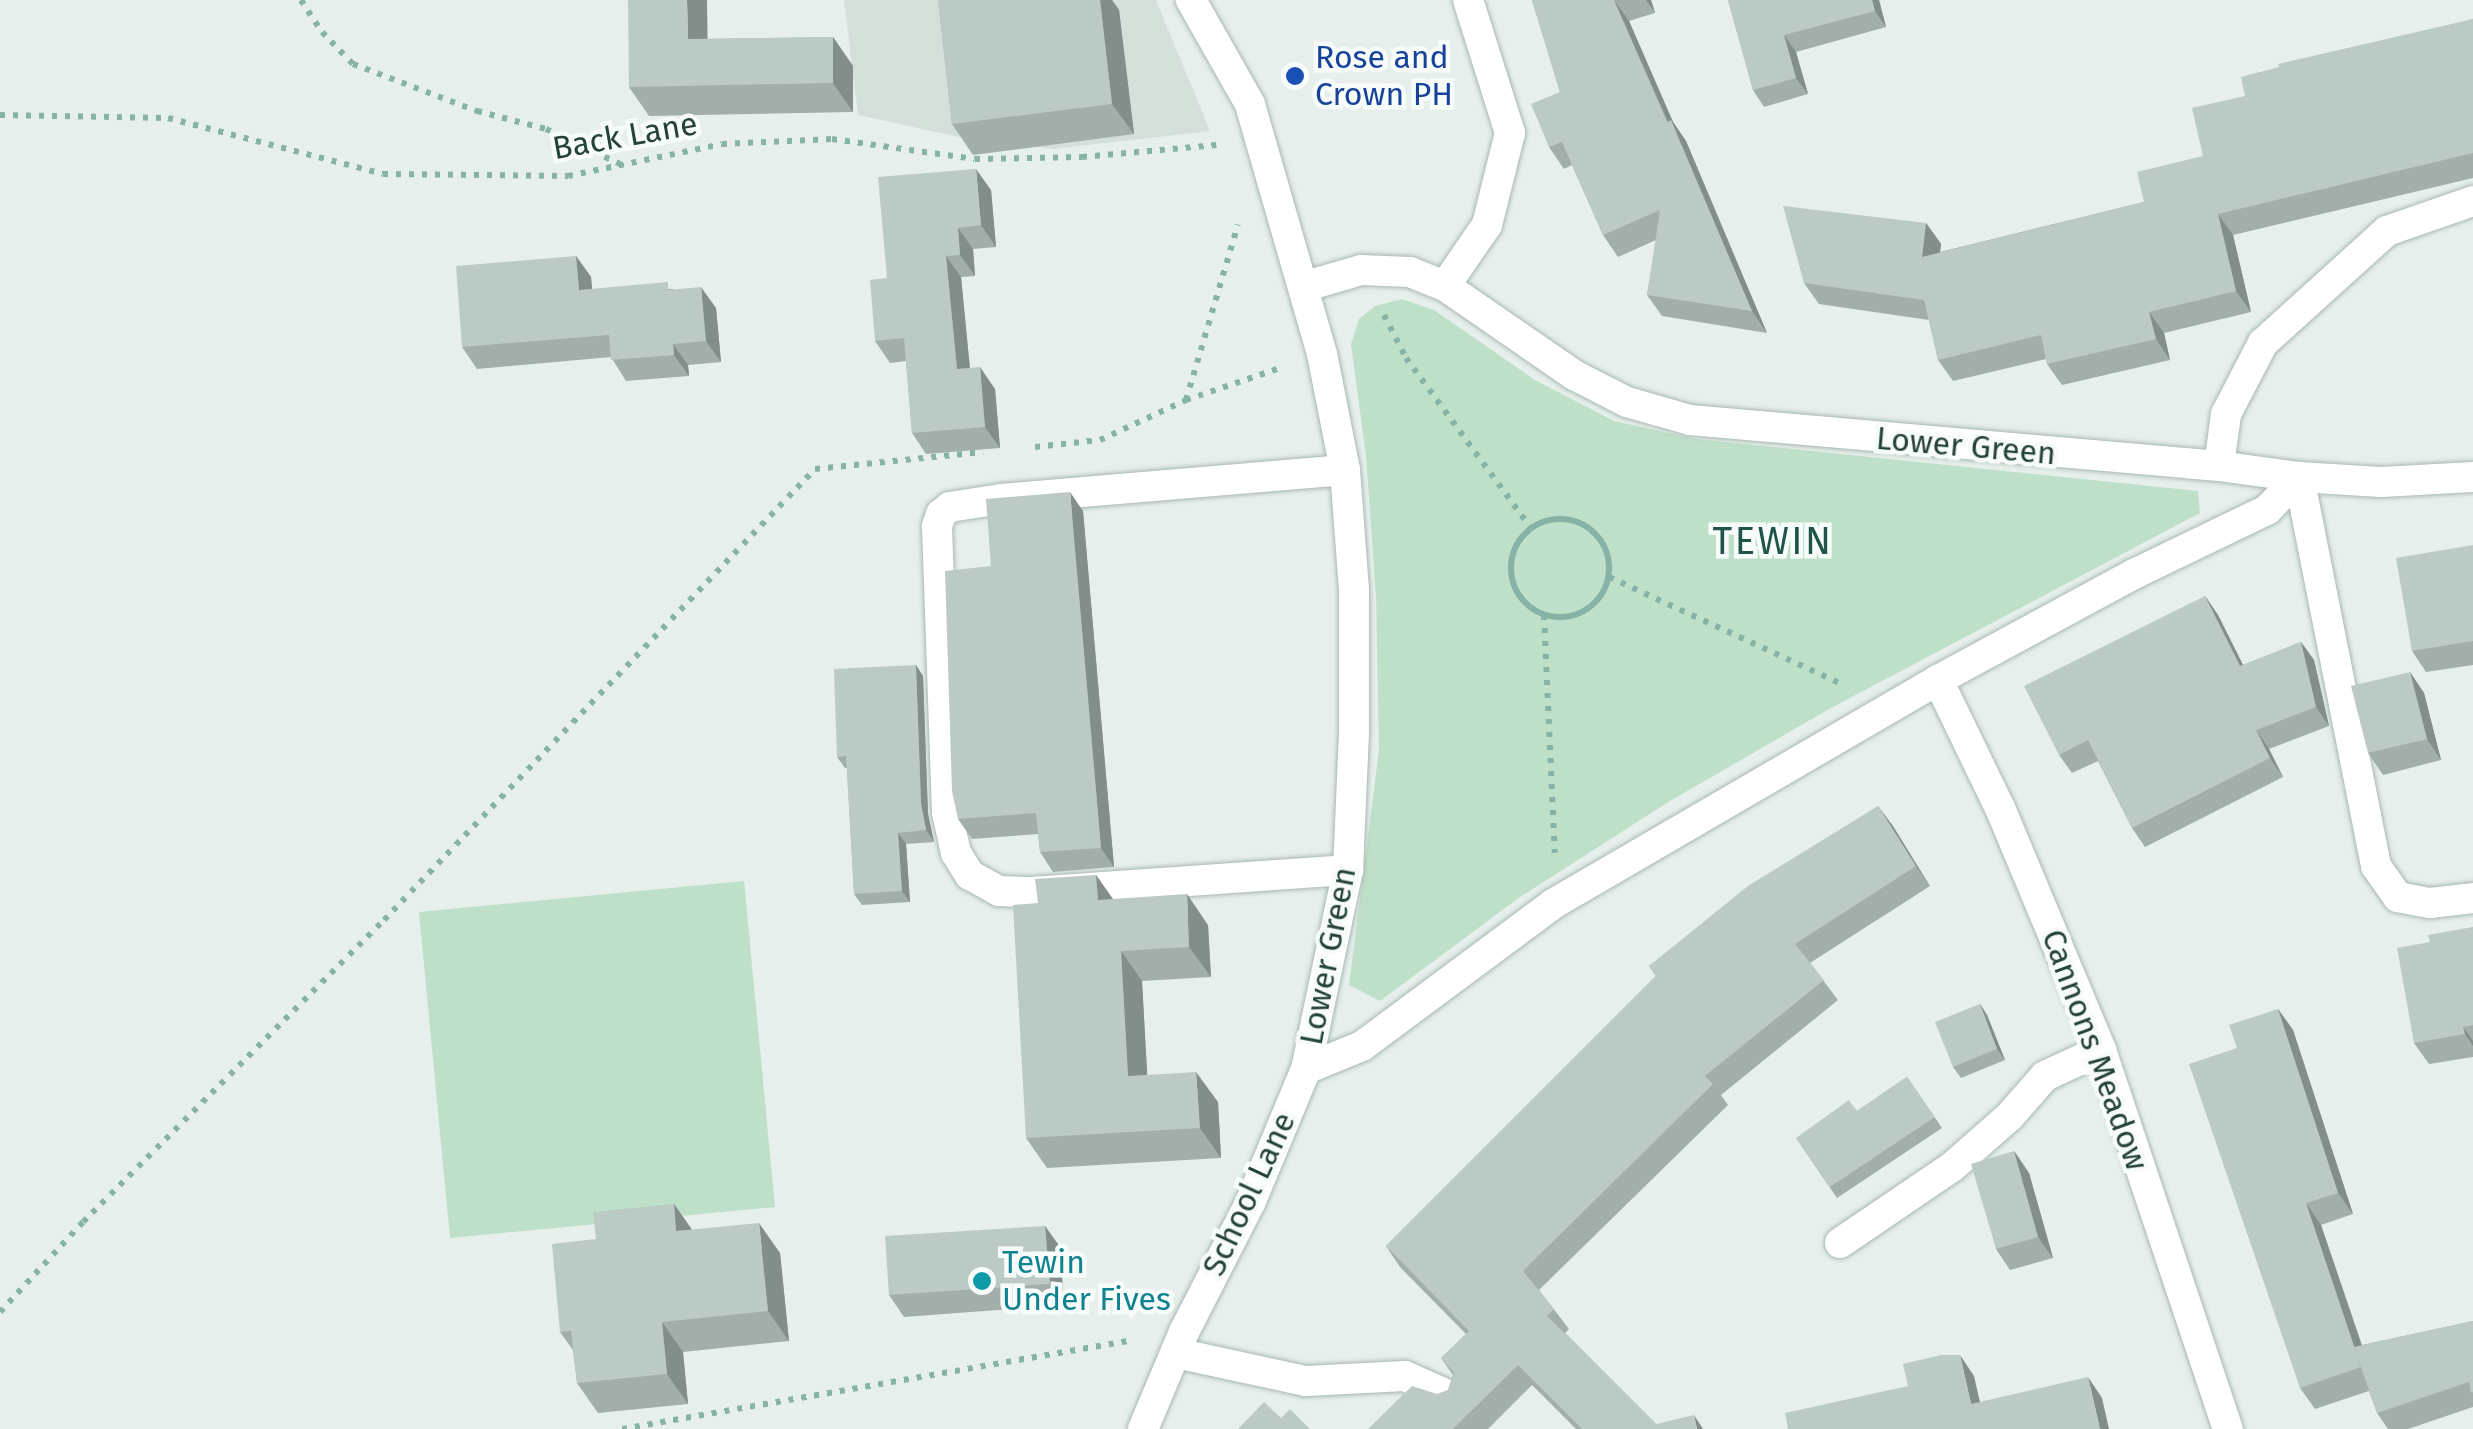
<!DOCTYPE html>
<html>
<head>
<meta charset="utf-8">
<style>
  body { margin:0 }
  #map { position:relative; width:2473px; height:1429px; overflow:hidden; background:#e6efeb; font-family:"Fira Sans",sans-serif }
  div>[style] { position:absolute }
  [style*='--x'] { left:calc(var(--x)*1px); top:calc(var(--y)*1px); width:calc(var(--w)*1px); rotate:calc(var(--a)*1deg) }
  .built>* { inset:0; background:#d4dfda }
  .green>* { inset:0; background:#bfe0c8 }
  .path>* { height:6px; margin-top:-3px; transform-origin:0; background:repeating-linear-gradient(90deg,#86b3a5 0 5px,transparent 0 13px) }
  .path>.ring { margin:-3px; padding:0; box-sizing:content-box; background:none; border:6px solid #86b3a5; border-radius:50% }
  .roads { filter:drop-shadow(0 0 2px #a8b8b2) drop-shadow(0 0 2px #a8b8b2) }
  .minor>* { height:30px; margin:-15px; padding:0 15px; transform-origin:15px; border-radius:15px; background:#fff }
  .wall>* { inset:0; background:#a1aea9 }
  .shaded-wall>* { inset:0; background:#838d89 }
  .building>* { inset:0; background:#bbcac4 }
  .dots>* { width:28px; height:28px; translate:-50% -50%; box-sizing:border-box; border:5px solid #f7fbf9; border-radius:50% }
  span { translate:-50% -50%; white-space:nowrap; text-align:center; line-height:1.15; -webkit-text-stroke:9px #f7fbf9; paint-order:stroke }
  .transit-label { font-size:32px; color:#164399 }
  .left { translate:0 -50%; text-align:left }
  .street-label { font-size:32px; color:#24423a }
  .culture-label { font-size:32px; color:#0d838f }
  .quarter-label { font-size:38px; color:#1f5548; letter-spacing:2.5px }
</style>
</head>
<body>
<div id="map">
  <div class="built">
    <div style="clip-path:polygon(844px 0,1156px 0,1210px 131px,1053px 149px,968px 139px,858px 115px)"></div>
  </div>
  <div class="green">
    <div style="clip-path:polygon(1402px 299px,1434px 310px,1535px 380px,1614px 421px,1696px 439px,2198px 491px,2200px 513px,1831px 708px,1670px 801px,1520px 897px,1380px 1001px,1349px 985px,1379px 750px,1376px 597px,1366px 456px,1351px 344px,1359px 319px,1375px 306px)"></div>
    <div style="clip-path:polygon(744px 881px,775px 1207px,450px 1238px,419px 912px)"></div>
  </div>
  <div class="path">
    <div style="--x:301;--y:0;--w:38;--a:57"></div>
    <div style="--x:322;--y:32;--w:45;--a:45.9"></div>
    <div style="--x:353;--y:64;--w:133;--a:20.8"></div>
    <div style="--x:477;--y:111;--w:71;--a:14.6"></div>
    <div style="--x:546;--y:129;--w:82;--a:25.3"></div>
    <div style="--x:0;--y:115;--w:168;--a:1"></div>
    <div style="--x:168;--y:118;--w:222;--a:14.6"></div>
    <div style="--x:383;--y:174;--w:185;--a:0.6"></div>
    <div style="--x:568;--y:176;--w:157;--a:-11.7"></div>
    <div style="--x:722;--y:144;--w:110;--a:-2.6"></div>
    <div style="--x:832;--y:139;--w:144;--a:8"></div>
    <div style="--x:975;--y:159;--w:107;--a:-1.1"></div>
    <div style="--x:1082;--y:157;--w:135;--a:-5.1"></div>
    <div style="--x:1384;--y:315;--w:48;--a:62.9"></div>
    <div style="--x:1406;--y:358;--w:211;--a:53.7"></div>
    <div style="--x:1186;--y:400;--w:183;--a:-73.5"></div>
    <div style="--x:1035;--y:447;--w:65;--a:-6.1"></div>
    <div style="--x:1100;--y:440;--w:95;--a:-24.9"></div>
    <div style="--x:1186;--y:400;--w:102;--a:-18.8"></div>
    <div class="ring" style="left:1511px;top:519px;width:92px;height:92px"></div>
    <div style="--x:1609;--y:577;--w:259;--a:24.7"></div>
    <div style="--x:1544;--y:615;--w:238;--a:87.4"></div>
    <div style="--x:0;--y:1312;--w:122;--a:-47.3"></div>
    <div style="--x:83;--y:1222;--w:426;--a:-45.1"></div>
    <div style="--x:384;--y:920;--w:624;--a:-46.3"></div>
    <div style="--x:815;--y:469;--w:169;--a:-5.8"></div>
    <div style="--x:622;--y:1429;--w:519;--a:-9.88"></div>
  </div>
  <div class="roads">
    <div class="minor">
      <div style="--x:1306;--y:286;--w:57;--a:-16.2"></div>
      <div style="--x:1361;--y:270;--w:49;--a:2.3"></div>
      <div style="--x:1410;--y:272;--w:38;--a:22"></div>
      <div style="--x:1445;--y:286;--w:157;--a:34.6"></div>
      <div style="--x:1574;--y:375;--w:59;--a:27"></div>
      <div style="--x:1627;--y:402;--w:66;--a:15.9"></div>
      <div style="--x:1690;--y:420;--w:531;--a:4.97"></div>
      <div style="--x:2219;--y:466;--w:81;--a:7.8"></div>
      <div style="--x:2299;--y:477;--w:82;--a:3.5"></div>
      <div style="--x:2381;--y:482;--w:92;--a:-3.1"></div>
      <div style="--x:1445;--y:286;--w:74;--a:-55.5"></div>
      <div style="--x:1487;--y:225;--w:95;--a:-76"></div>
      <div style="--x:1510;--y:133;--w:139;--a:-107.5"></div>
      <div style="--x:2219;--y:466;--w:52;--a:-82.3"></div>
      <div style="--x:2226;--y:414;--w:80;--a:-62.5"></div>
      <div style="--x:2263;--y:343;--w:167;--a:-42.1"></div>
      <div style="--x:2387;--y:231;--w:91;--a:-19.2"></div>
      <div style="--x:1345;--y:470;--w:345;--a:175.2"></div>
      <div style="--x:1001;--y:499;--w:52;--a:171.1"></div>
      <div style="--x:950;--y:507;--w:11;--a:142"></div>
      <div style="--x:941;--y:514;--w:13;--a:108"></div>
      <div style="--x:937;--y:526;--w:287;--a:88"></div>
      <div style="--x:947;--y:813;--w:41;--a:77.3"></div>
      <div style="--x:956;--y:853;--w:26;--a:58"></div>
      <div style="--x:970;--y:875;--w:33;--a:29"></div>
      <div style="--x:999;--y:891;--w:33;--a:2"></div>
      <div style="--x:1032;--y:892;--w:317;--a:-4"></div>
      <div style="--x:2299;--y:477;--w:397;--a:78.8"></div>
      <div style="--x:2376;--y:866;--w:38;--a:55"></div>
      <div style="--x:2398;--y:897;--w:33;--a:11"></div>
      <div style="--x:2430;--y:903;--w:43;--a:-6.6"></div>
      <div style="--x:1938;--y:680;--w:142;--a:64.2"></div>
      <div style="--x:2000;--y:808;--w:262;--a:67.3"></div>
      <div style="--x:2101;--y:1050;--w:400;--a:71.5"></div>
      <div style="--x:1306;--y:1069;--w:61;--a:-22.3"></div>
      <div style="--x:1362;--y:1046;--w:238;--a:-36.6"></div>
      <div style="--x:1553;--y:904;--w:445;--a:-30.2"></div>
      <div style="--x:1938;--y:680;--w:223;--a:-28.4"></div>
      <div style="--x:2134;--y:574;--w:148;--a:-25.7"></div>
      <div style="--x:2267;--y:510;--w:46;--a:-45.9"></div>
      <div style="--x:1840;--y:1243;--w:135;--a:-34.2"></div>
      <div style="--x:1952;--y:1167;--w:76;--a:-41.3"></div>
      <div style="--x:2009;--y:1117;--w:55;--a:-48.7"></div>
      <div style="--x:2045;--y:1076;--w:62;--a:-24.9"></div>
      <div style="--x:1176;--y:1353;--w:133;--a:12.2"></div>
      <div style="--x:1306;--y:1381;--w:99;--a:-2.9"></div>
      <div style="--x:1405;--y:1376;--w:49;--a:24"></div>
      <div style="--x:1143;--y:1429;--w:105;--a:-67.1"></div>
      <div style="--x:1184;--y:1332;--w:147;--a:-62.9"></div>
      <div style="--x:1251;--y:1201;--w:143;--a:-67.4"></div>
      <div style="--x:1306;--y:1069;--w:203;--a:-78.1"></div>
      <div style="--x:1348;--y:870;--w:140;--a:-87.5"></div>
      <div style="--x:1354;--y:730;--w:140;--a:-90"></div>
      <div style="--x:1354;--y:590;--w:120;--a:-94.3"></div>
      <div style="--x:1345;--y:470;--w:118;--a:-101.2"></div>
      <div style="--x:1322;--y:354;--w:260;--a:-106.1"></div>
      <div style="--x:1250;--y:104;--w:120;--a:-119.6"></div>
    </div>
  </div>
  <div class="wall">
    <div style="clip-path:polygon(938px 0,1112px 0,1119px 10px,1134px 134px,973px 155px,952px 124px)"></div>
    <div style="clip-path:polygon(1532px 0,1651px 0,1655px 13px,1629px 21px,1673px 122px,1686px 141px,1767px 333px,1662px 316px,1647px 295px,1656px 240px,1618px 257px,1603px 235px,1572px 165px,1564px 169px,1549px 147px,1560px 92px)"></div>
    <div style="clip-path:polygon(1728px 0,1879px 0,1886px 27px,1796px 52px,1808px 94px,1764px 107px,1753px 90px)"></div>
    <div style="clip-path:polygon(2473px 19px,2473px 178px,2233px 235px,2251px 312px,2164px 333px,2170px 360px,2062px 385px,2047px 364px,2046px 359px,1953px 381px,1938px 360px,1929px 320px,1819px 304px,1804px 283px,1926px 223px,1941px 244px,1940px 252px,2144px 202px,2203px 156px,2245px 96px)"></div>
    <div style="clip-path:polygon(833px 37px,853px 66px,853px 112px,649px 116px,629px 87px,708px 39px)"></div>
    <div style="clip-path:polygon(991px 190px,996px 247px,973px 249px,975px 276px,961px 277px,970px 368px,995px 389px,1000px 448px,926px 454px,912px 433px,906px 361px,890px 363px,875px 341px,887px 278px)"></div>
    <div style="clip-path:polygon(576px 256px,591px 277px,592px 289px,673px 289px,716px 308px,721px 362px,688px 365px,689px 376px,626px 381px,611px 357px,477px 369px,462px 347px)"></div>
    <div style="clip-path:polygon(1083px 511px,1114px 867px,1053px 872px,1040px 852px,1038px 834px,972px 839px,958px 819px,991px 566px)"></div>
    <div style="clip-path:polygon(2473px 545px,2473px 665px,2426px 672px,2412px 651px)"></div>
    <div style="clip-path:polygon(2205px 596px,2218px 615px,2243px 665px,2301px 642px,2314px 660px,2329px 726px,2269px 749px,2283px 777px,2145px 847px,2132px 828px,2098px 761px,2072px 773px,2059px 755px)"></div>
    <div style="clip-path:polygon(916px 665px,923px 676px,928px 814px,934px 842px,906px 844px,910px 902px,862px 905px,854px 894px,847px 768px,845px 768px,837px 757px)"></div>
    <div style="clip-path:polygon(2410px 672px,2424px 693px,2441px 760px,2383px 775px,2368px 753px)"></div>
    <div style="clip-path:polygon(1878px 806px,1930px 886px,1810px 963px,1838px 1000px,1721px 1095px,1728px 1105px,1539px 1290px,1569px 1329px,1565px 1333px,1656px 1424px,1703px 1429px,1576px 1429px,1532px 1385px,1488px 1429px,1368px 1429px,1448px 1390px,1453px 1375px,1441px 1358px,1466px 1334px,1400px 1267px,1386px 1246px,1656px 976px,1649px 966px)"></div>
    <div style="clip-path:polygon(1096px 875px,1113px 899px,1208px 925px,1211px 977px,1142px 981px,1147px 1075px,1218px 1102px,1221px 1158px,1047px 1168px,1026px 1138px,1038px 903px)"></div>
    <div style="clip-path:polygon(2473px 927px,2473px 1057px,2429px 1064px,2414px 1043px,2430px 942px)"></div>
    <div style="clip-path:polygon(1980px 1004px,1987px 1015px,2005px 1060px,1961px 1078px,1953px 1067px)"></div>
    <div style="clip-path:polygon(2278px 1009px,2293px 1030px,2353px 1214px,2321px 1225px,2362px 1345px,2473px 1321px,2473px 1407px,2408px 1429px,2388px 1429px,2377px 1413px,2369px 1391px,2315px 1409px,2300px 1388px,2237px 1048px)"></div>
    <div style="clip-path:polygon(1907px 1077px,1942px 1128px,1837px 1198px,1796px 1138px,1857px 1111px)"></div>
    <div style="clip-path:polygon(2014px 1151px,2029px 1173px,2053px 1258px,2010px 1270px,1996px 1249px)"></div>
    <div style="clip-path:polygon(674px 1204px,692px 1230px,780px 1253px,789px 1341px,683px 1352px,688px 1404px,598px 1413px,577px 1383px,573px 1350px,560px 1332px,596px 1239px)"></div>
    <div style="clip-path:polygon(1045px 1226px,1060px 1247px,1064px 1305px,904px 1317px,889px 1295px)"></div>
  </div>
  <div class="shaded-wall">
    <div style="clip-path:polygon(687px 0,707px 0,708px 68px,688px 39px)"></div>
    <div style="clip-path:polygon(1100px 0,1112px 0,1119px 10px,1134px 134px,1112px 104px)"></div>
    <div style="clip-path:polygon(1614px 0,1629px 21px,1673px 122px,1686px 141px,1767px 333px,1752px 311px)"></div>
    <div style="clip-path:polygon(1646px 0,1651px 0,1655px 13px)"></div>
    <div style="clip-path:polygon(1872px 0,1879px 0,1886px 27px,1875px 11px)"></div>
    <div style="clip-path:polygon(1784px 35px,1796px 52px,1808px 94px,1796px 78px)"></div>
    <div style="clip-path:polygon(833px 37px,853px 66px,853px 112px,833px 83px)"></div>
    <div style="clip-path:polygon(976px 169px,991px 190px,996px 247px,981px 225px)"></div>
    <div style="clip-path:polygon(2218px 214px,2233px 235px,2251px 312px,2236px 291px)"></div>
    <div style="clip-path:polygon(1926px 223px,1941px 244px,1937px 278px,1922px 257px)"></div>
    <div style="clip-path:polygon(958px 228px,973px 249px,975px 276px,960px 255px)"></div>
    <div style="clip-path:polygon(576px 256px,591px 277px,594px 311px,579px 290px)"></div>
    <div style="clip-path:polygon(946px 256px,961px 277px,972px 391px,957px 369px)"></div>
    <div style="clip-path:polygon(701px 287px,716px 308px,721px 362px,706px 341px)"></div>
    <div style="clip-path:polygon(2149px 312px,2164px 333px,2170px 360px,2156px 339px)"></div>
    <div style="clip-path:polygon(673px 344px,688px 365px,689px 376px,674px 355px)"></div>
    <div style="clip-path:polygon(980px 367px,995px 389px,1000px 448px,985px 427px)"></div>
    <div style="clip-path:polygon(1070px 492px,1083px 511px,1114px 867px,1101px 848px)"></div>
    <div style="clip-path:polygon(2205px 596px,2218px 615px,2253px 685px,2240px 666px)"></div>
    <div style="clip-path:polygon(2301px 642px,2314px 660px,2329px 726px,2316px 707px)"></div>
    <div style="clip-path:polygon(916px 665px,923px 676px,928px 814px,934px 842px,926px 830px,921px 803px)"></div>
    <div style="clip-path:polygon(2410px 672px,2424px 693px,2441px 760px,2427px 739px)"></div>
    <div style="clip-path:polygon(2256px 730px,2269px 749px,2283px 777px,2270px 758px)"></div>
    <div style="clip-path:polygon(1878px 806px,1893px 826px,1930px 886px,1916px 866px)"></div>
    <div style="clip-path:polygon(898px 833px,906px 844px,910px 902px,902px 891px)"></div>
    <div style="clip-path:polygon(1096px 875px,1117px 905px,1098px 900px)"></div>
    <div style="clip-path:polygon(1187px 894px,1208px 925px,1211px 977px,1189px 947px)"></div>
    <div style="clip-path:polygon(1121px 951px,1142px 981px,1149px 1106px,1128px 1076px)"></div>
    <div style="clip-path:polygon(1980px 1004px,1987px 1015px,2005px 1060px,1997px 1049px)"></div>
    <div style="clip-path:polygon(2278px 1009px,2293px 1030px,2353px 1214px,2338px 1193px)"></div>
    <div style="clip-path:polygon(2463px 1027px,2473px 1041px,2473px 1046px,2465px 1034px)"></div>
    <div style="clip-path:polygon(1196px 1072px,1218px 1102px,1221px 1158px,1200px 1128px)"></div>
    <div style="clip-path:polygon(2014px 1151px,2029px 1173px,2053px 1258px,2038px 1237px)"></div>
    <div style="clip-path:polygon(2306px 1203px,2321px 1225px,2376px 1388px,2361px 1367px)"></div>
    <div style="clip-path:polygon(674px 1204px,695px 1234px,676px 1231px)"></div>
    <div style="clip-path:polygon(759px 1223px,780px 1253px,789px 1341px,768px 1311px)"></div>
    <div style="clip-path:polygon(1045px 1226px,1060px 1247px,1064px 1305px,1050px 1284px)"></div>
    <div style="clip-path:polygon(662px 1322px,683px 1352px,688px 1404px,667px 1374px)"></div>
    <div style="clip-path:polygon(1960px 1355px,1974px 1376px,1985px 1424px,1971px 1404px)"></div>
    <div style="clip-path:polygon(2088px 1377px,2102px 1398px,2109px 1429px,2100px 1429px)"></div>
    <div style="clip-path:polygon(1694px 1415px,1703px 1429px,1697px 1429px)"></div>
  </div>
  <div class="building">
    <div style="clip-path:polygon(628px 0,687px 0,688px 39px,833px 37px,833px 83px,629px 87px)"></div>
    <div style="clip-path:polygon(938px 0,1100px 0,1112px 104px,952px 124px)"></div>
    <div style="clip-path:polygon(1532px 0,1614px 0,1667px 122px,1671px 120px,1752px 311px,1647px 295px,1660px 210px,1603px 235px,1562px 142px,1549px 147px,1531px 104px,1560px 92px)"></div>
    <div style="clip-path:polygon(1728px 0,1872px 0,1875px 11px,1784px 35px,1796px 78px,1753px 90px)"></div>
    <div style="clip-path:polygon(2473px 19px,2473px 153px,2218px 214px,2236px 291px,2149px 312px,2156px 339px,2047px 364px,2041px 335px,1938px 360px,1924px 300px,1804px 283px,1783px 206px,1926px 223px,1922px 257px,2144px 202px,2137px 172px,2203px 156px,2192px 108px,2245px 96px,2241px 77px,2279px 67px,2278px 64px)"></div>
    <div style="clip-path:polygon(976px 169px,981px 225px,958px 228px,960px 255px,946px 256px,957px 369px,980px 367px,985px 427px,912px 433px,904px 338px,875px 341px,870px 280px,887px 278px,878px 177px)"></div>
    <div style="clip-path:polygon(576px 256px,579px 290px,668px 282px,668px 290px,701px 287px,706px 341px,673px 344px,674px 355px,611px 360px,609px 335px,462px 347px,456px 266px)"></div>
    <div style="clip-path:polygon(1070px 492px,1101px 848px,1040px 852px,1036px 813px,958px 819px,952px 791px,945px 571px,991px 566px,986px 499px)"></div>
    <div style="clip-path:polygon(2473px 545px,2473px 641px,2412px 651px,2396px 558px)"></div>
    <div style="clip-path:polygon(2205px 596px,2240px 666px,2301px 642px,2316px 707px,2256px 730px,2270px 758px,2132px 828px,2088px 740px,2059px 755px,2024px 686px)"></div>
    <div style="clip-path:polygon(916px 665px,921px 803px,926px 830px,898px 833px,902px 891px,854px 894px,846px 756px,837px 757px,834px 669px)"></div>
    <div style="clip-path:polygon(2410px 672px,2427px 739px,2368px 753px,2351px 686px)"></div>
    <div style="clip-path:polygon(1878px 806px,1916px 866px,1795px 944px,1824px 980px,1705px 1076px,1713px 1084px,1523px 1271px,1554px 1309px,1547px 1316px,1656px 1424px,1694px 1415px,1697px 1429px,1582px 1429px,1518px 1365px,1453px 1429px,1368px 1429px,1412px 1386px,1437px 1394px,1448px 1390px,1454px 1373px,1441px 1358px,1469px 1331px,1386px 1246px,1656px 976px,1649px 966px,1748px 886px)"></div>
    <div style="clip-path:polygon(1096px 875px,1098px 900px,1187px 894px,1189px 947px,1121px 951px,1128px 1076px,1196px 1072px,1200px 1128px,1026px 1138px,1013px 905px,1038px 903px,1035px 879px)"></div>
    <div style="clip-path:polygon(2473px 927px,2473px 1025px,2463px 1027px,2465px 1034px,2414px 1043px,2397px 948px,2430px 942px,2428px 935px)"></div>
    <div style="clip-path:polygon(1980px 1004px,1997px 1049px,1953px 1067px,1935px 1022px)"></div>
    <div style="clip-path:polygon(2278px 1009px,2338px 1193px,2306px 1203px,2361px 1367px,2300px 1388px,2189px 1064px,2237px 1048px,2229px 1025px)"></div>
    <div style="clip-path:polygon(1907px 1077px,1935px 1117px,1830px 1187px,1796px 1138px,1849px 1100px,1857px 1111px)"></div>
    <div style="clip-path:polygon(2014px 1151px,2038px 1237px,1996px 1249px,1971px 1164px)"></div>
    <div style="clip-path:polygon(674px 1204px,676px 1231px,759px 1223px,768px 1311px,662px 1322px,667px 1374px,577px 1383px,571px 1331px,560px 1332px,552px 1244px,596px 1239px,593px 1212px)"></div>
    <div style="clip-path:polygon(1045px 1226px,1050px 1284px,889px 1295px,885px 1236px)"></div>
    <div style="clip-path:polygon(2473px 1321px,2473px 1392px,2471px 1393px,2469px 1382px,2377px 1413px,2354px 1347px)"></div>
    <div style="clip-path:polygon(1941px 1355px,1960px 1355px,1971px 1404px,2088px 1377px,2100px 1429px,1788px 1429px,1785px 1413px,1908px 1386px,1903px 1364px)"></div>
    <div style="clip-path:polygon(1264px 1402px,1281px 1418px,1290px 1409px,1310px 1429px,1238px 1429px)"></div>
  </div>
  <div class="dots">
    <div style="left:1295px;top:76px;background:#1a4fb4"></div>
    <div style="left:982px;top:1281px;background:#0f9aa8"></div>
  </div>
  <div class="transit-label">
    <span class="left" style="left:1315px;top:76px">Rose and<br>Crown PH</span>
  </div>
  <div class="street-label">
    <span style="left:625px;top:136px;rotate:-10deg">Back Lane</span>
    <span style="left:1966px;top:446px;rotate:5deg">Lower Green</span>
    <span style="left:1328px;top:956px;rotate:-79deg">Lower Green</span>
    <span style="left:2095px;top:1050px;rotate:70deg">Cannons Meadow</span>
    <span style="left:1249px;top:1194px;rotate:-65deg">School Lane</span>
  </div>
  <div class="culture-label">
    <span class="left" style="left:1002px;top:1281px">Tewin<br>Under Fives</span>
  </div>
  <div class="quarter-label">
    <span style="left:1773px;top:542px">TEWIN</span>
  </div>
</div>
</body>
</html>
